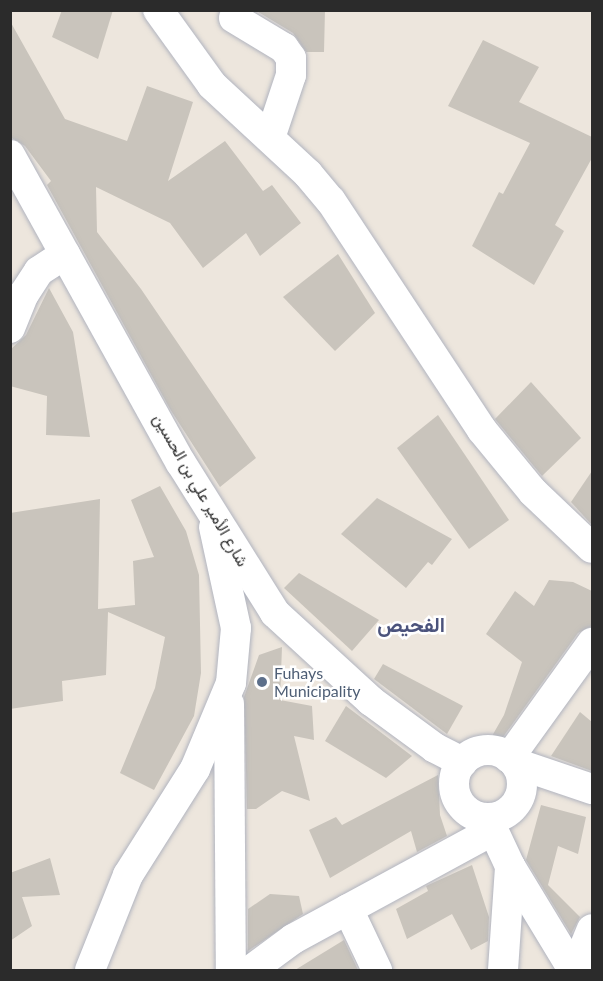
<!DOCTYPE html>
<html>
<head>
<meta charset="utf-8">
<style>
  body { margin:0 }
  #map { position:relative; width:603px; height:981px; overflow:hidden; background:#ede6dd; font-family:Lato,Vazirmatn,sans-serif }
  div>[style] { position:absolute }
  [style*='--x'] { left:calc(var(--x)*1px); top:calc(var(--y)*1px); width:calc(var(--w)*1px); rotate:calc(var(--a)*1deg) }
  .building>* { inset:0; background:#c9c4bc }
  .roads { filter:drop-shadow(0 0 2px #b1b4bf) drop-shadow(0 0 2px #b1b4bf) }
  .minor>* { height:30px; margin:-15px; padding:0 15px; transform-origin:15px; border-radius:15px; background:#fff }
  .minor>.ring { margin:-15px; padding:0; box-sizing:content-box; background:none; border:30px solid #fff; border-radius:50% }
  .dots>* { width:16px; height:16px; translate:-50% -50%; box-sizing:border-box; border:3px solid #fff; border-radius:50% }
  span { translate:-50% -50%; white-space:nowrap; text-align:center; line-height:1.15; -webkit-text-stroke:5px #fff; paint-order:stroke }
  .street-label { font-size:16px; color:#2b2b2b }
  .service-label { font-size:16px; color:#4e5e75 }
  .left { translate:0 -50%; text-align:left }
  .quarter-label { font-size:20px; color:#4b537c; font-weight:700 }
  .frame { position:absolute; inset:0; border:12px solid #2b2b2b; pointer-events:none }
</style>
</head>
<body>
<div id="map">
  <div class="building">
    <div style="clip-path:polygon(62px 10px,113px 10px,98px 59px,52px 37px)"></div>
    <div style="clip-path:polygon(255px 10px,325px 10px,324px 52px,306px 52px,293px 33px)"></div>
    <div style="clip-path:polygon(10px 21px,65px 119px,127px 141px,147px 86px,193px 102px,168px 181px,225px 141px,263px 191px,272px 185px,301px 223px,260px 256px,246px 233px,203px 268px,170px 223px,96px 187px,97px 232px,141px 289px,256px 458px,220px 487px,170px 409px,47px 185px,51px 181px,25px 146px,10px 137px)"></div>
    <div style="clip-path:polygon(483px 40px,539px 67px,519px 102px,592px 137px,592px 158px,555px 225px,564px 231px,534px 285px,472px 246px,499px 192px,503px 194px,530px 143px,448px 106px)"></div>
    <div style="clip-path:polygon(338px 254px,375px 313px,335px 351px,283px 297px)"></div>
    <div style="clip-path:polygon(49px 288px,73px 332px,90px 437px,46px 435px,47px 396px,10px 386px,10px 350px,26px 335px)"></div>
    <div style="clip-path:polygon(531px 382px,581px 438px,542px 476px,495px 419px)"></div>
    <div style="clip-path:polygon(438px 415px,509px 520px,469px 549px,397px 448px)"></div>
    <div style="clip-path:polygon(592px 471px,592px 525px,571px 502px)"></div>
    <div style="clip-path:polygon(160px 486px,186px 531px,199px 575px,201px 673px,194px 716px,154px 790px,120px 773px,155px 688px,165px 637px,108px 612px,106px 675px,62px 681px,63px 701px,10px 709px,10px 513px,100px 499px,98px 609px,135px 605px,133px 561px,154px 557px,131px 500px)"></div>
    <div style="clip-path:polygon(377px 498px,452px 539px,432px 565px,428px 562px,406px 588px,341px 534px)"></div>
    <div style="clip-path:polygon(299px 573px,379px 620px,352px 651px,284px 588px)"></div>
    <div style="clip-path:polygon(549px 580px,573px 582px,592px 591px,592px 626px,578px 633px,498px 744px,488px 743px,504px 715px,522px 662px,486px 634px,515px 591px,534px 606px)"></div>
    <div style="clip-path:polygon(282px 647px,280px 700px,312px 706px,314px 740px,294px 736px,310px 801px,282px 791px,256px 809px,247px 809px,244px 697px,259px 655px)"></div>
    <div style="clip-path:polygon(383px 664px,463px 706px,447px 734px,374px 679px)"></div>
    <div style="clip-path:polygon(346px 706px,412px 756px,386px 778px,325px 741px)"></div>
    <div style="clip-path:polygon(580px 712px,592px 722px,592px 771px,551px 756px)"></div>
    <div style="clip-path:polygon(438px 775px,440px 815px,447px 836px,417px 852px,411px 831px,330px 878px,309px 830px,336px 817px,342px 825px)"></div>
    <div style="clip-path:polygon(541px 805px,586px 817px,578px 854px,558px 846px,548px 885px,580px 917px,571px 934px,526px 860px)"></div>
    <div style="clip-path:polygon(50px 858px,60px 895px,22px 897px,32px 926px,10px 941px,10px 873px)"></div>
    <div style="clip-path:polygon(472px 865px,489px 917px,488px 941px,471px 950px,452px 914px,407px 939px,396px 909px,428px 891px,426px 886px)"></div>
    <div style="clip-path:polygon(270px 894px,299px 896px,303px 914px,248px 951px,248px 909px)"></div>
    <div style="clip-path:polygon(344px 940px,358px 970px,295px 970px)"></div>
  </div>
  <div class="roads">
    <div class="minor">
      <div style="--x:158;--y:10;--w:92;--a:54.2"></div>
      <div style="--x:212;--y:85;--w:131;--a:42.8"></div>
      <div style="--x:308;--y:174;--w:35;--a:50"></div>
      <div style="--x:331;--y:201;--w:274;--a:56.6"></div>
      <div style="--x:482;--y:430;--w:80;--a:50.6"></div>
      <div style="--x:533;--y:492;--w:81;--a:43.5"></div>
      <div style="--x:234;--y:18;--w:58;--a:31"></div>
      <div style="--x:284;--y:48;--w:12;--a:55"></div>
      <div style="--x:291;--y:58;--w:17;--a:90"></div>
      <div style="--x:291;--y:75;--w:66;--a:108.4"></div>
      <div style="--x:10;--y:155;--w:352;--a:61"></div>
      <div style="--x:181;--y:463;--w:177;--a:57.9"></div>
      <div style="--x:275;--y:613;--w:130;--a:42.5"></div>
      <div style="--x:371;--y:701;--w:79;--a:36.3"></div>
      <div style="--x:435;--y:748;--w:31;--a:27"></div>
      <div style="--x:10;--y:328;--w:37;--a:-68"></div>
      <div style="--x:24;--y:294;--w:27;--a:-57"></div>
      <div style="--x:39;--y:271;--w:31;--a:-33"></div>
      <div style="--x:229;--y:704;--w:266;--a:89.6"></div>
      <div class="ring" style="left:454px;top:750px;width:38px;height:38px"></div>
      <div style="--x:509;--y:758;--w:142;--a:-54.2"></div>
      <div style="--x:515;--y:763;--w:81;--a:18.7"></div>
      <div style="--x:488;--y:819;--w:52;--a:64.9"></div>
      <div style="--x:510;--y:866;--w:122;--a:58.8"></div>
      <div style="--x:348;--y:909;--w:68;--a:64.6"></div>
      <div style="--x:90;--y:970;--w:102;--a:-68.2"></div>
      <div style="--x:128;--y:875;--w:125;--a:-57.7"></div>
      <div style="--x:195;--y:769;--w:93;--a:-67.3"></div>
      <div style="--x:231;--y:683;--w:55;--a:-84.8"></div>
      <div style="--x:236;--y:628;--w:103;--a:-102.3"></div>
      <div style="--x:251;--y:970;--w:52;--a:-36.4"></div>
      <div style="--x:293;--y:939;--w:226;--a:-28.5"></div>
      <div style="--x:503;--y:970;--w:104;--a:-86.1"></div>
      <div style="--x:575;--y:970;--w:44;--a:-67.5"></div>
    </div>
  </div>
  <div class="dots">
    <div style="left:262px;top:682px;background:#5c6f8a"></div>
  </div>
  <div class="street-label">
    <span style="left:201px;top:490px;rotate:60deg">شارع الأمير علي بن الحسين</span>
  </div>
  <div class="service-label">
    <span class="left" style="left:274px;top:682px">Fuhays<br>Municipality</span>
  </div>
  <div class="quarter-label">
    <span style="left:411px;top:624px">الفحيص</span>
  </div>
  <div class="frame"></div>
</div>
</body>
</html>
